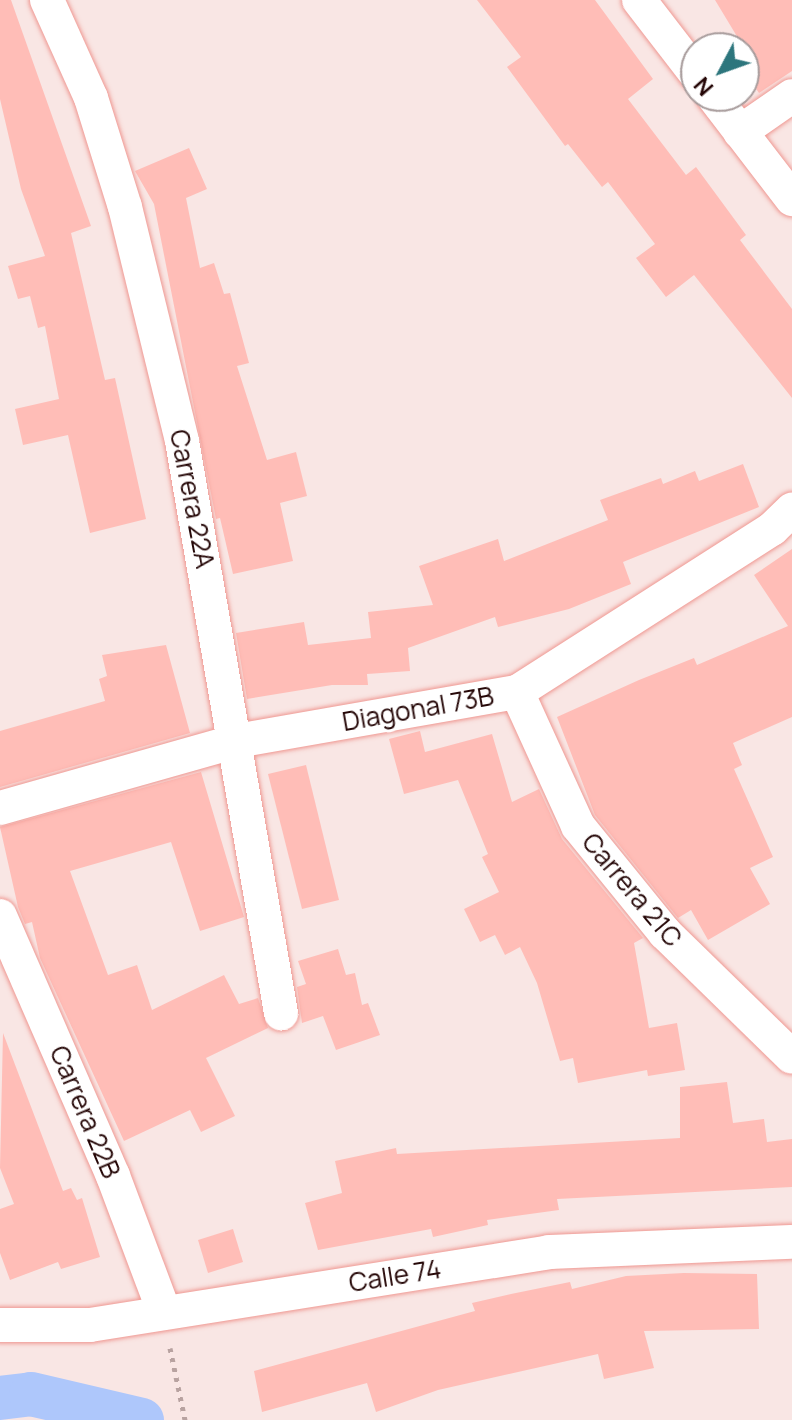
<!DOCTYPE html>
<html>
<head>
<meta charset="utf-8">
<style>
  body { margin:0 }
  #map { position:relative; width:792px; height:1420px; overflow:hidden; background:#f9e6e4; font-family:Manrope,sans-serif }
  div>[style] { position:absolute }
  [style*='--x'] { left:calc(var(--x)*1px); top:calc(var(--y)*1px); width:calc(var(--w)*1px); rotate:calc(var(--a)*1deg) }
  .canal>* { height:44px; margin:-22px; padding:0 22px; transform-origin:22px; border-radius:22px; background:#aec7fb }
  .building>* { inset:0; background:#ffbdb7 }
  .path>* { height:5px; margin-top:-2.5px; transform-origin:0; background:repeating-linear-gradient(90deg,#b8a2a0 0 4px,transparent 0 10px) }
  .roads { filter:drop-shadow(0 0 2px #ef9892) drop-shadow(0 0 2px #ef9892) }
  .street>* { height:34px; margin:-17px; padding:0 17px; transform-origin:17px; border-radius:17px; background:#fff }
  span { translate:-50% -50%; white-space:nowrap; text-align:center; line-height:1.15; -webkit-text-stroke:6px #fff; paint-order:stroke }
  .street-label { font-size:26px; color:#250707 }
  .north { position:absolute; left:680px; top:32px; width:80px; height:80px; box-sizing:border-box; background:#fff; border:2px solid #a89c9c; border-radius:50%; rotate:229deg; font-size:22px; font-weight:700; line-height:32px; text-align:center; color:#250707 }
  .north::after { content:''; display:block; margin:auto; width:28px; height:36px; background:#2d767d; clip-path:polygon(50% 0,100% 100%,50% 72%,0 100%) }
</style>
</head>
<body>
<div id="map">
  <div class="canal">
    <div style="--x:0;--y:1398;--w:31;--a:-7"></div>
    <div style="--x:31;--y:1394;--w:114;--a:13.2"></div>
  </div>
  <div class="building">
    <div style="clip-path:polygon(0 0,11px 0,91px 226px,71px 233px,105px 380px,115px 378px,146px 519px,90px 533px,68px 435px,23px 445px,15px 409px,59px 399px,45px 326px,38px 328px,30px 296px,18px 299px,8px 266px,45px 256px,21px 189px,0 99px)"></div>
    <div style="clip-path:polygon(477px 0,595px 0,653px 79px,628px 99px,686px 175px,696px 167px,746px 235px,740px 240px,792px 309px,792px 398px,694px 275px,666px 297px,636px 258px,655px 244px,608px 182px,602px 187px,568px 144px,565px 146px,507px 67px,521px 57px)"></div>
    <div style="clip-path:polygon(715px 0,792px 0,792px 71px,759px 93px,744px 71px,744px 48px)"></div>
    <div style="clip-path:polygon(189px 148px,207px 189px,186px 198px,200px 268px,214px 263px,224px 294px,230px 293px,249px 363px,237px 366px,267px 460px,296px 452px,307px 496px,280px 503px,293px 561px,233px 574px,220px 518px,216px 519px,154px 204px,135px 171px)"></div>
    <div style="clip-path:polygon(743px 464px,759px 507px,623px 562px,631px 584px,569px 609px,498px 627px,495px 617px,408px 648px,410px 671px,367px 674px,368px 685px,332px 685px,247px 699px,236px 633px,304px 622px,308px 645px,371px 638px,368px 612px,433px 605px,419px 566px,498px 539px,504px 561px,608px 520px,600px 500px,661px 478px,663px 484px,695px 471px,699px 481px)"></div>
    <div style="clip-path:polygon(792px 549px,792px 717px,733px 743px,742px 765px,734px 769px,773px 857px,750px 868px,770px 904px,708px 940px,691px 910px,678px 918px,595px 815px,557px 717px,639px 680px,694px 658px,697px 665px,788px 626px,754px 575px)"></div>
    <div style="clip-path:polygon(166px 645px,190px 733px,0 787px,0 731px,105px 701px,99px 679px,107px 676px,102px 655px)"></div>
    <div style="clip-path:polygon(420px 731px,425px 752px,492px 734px,512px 802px,539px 789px,562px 839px,643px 938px,634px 943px,649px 1028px,677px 1023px,685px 1070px,648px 1076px,647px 1070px,578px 1083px,573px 1058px,560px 1061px,537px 983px,520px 947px,505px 955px,495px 935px,480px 942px,464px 909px,499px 892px,482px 857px,488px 854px,458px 780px,404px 794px,389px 739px)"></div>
    <div style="clip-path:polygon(306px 765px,339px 900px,302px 909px,268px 774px)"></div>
    <div style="clip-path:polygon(201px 772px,244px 917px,200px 931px,171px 842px,70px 871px,108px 975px,137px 965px,152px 1010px,224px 975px,239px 1004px,258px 998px,268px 1028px,206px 1058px,235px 1116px,201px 1132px,190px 1110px,124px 1141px,40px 958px,32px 922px,25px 924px,18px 907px,0 827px)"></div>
    <div style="clip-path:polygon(338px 949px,346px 975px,355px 973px,362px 1005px,368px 1003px,380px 1035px,336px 1050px,323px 1016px,302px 1023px,297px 987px,306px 984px,298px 961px)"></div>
    <div style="clip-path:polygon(3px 1033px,63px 1191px,71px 1188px,77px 1200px,82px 1198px,100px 1257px,61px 1269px,58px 1262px,10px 1280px,0 1253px,0 1209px,14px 1204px,0 1168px)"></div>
    <div style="clip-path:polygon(727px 1082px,733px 1123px,764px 1119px,767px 1142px,792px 1139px,792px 1187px,557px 1199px,559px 1210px,487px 1220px,488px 1225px,433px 1237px,431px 1229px,318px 1250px,305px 1203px,342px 1193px,335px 1161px,396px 1148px,397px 1154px,680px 1138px,680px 1087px)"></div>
    <div style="clip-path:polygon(233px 1229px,243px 1262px,208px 1273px,198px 1240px)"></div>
    <div style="clip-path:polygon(684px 1273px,757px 1274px,759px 1329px,644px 1331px,654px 1368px,604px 1379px,598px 1354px,438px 1390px,376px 1412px,367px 1383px,262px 1412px,254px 1371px,475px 1311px,472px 1303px,511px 1294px,570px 1282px,572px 1289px,626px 1276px)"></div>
  </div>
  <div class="path">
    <div style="--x:170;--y:1348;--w:74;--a:78.2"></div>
  </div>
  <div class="roads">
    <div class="street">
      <div style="--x:47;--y:0;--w:107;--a:65.8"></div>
      <div style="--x:91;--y:98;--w:114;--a:72.7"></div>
      <div style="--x:125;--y:207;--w:241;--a:76.3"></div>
      <div style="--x:182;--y:441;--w:581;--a:80.18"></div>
      <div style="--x:639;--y:0;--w:93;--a:52.4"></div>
      <div style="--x:713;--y:96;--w:130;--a:52.5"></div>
      <div style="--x:740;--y:132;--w:63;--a:-34.7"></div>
      <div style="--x:517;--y:692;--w:147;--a:65.5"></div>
      <div style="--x:578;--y:826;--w:138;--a:50.9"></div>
      <div style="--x:665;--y:933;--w:177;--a:44.3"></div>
      <div style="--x:0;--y:808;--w:245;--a:-15.8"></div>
      <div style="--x:236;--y:741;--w:285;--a:-9.9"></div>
      <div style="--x:517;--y:692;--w:303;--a:-32.6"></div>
      <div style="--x:772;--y:529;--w:28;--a:-44"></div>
      <div style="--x:0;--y:916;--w:283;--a:66.5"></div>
      <div style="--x:113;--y:1176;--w:145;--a:69.4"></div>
      <div style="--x:0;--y:1325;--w:90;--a:0"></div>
      <div style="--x:90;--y:1325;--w:465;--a:-9"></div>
      <div style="--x:549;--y:1252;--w:243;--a:-2.4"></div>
    </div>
  </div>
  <div class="street-label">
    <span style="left:192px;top:499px;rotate:79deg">Carrera 22A</span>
    <span style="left:418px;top:709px;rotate:-10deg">Diagonal 73B</span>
    <span style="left:632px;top:890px;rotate:50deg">Carrera 21C</span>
    <span style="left:85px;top:1112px;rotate:67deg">Carrera 22B</span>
    <span style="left:395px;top:1276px;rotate:-9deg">Calle 74</span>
  </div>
  <div class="north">N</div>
</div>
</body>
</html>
